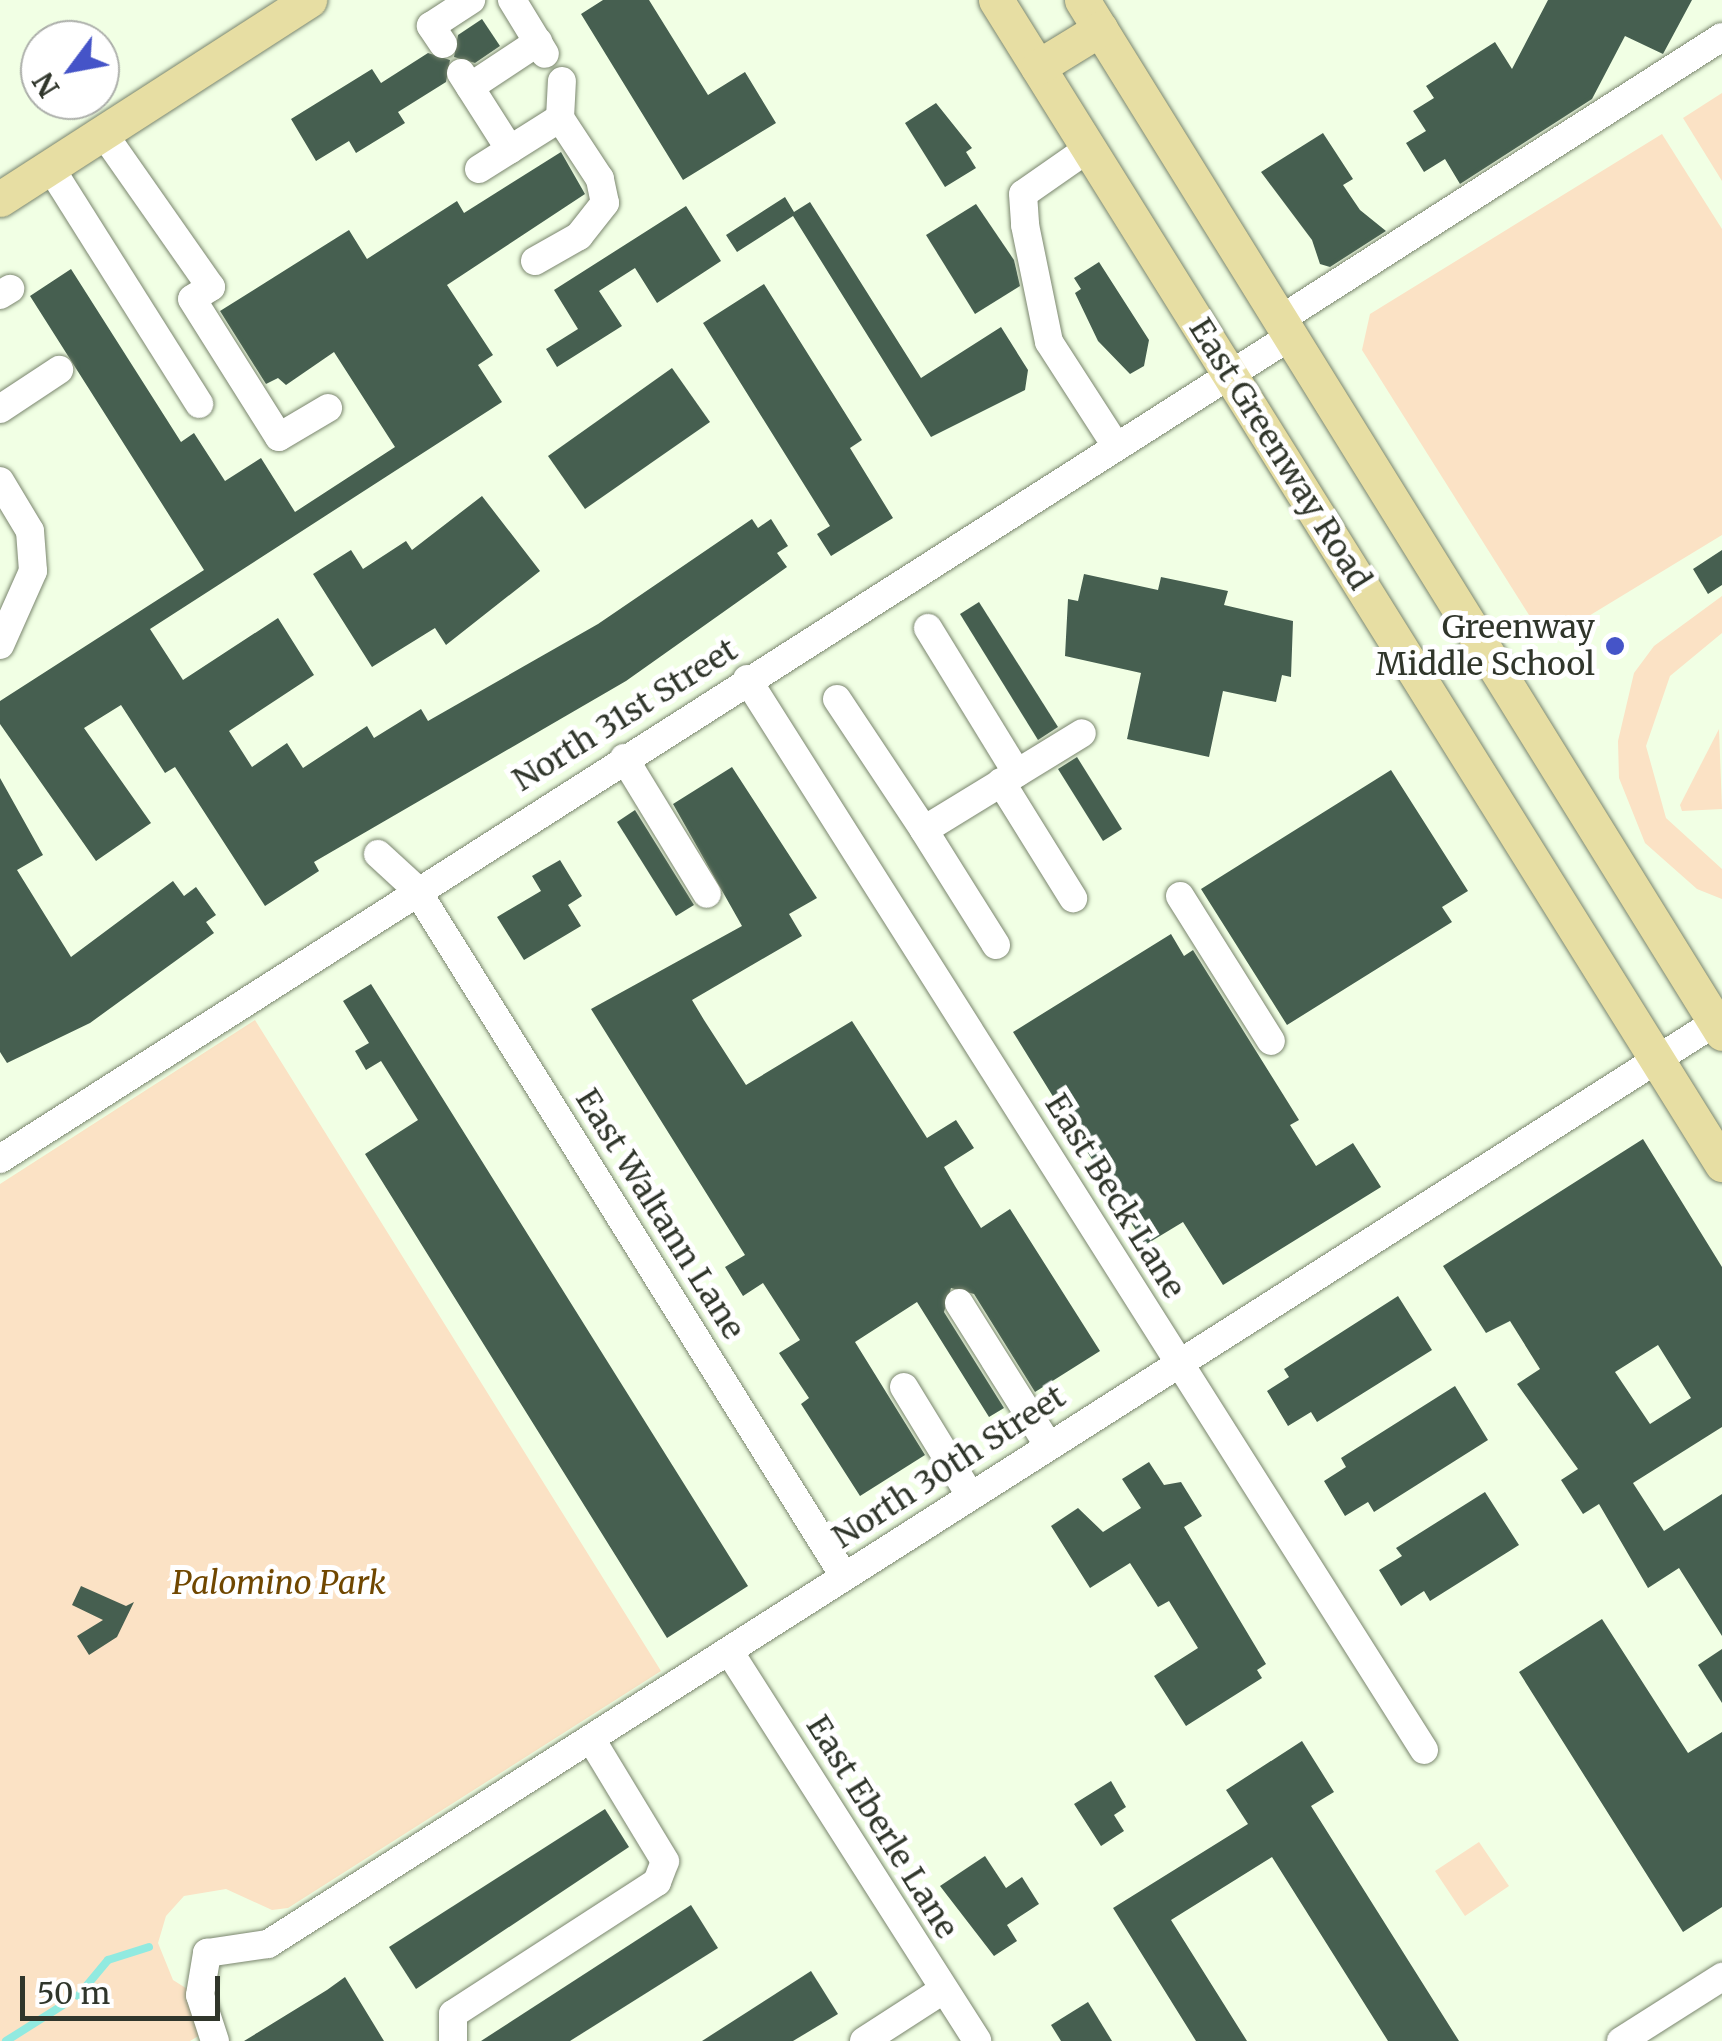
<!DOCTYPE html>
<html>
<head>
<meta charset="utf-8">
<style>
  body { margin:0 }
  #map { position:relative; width:1722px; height:2041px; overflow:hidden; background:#f1ffe4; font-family:Merriweather,serif }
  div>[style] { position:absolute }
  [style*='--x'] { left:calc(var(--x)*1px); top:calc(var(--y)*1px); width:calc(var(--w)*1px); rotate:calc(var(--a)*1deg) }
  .green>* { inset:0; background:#fbe2c5 }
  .stream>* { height:8px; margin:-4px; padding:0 4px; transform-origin:4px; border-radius:4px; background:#91eae0 }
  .building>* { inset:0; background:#465f50 }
  .roads { filter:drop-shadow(0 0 2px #7a866e) drop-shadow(0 0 2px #7a866e) }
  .minor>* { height:28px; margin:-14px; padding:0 14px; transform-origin:14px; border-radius:14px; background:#fff }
  .major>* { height:35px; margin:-17.5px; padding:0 17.5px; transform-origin:17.5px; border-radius:17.5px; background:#e7dea3 }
  .dots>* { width:28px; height:28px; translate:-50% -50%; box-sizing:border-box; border:5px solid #fff; border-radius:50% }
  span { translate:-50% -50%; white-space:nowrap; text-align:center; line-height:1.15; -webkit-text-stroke:10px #fff; paint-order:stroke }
  .street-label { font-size:32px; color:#30362b }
  .poi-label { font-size:32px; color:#30362b }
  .right { translate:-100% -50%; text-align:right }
  .park-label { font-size:32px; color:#704700; font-style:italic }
  .north { position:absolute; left:20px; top:20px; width:100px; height:100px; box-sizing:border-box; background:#fff; border:2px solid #acafaa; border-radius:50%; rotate:238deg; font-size:28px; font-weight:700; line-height:40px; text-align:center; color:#30362b }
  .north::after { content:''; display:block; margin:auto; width:35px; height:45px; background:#4554c8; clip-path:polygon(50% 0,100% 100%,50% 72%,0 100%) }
  .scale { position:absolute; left:20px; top:1976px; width:200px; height:45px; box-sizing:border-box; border:5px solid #30362b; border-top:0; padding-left:12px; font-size:30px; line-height:35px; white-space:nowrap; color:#30362b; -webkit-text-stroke:8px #fff; paint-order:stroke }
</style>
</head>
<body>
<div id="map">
  <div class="green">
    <div style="clip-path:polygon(1722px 93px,1722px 181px,1683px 118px)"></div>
    <div style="clip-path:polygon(1662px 134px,1722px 229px,1722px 535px,1546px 642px,1362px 350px,1370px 314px)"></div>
    <div style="clip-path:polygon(1722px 596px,1722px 633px,1670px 676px,1646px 746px,1666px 818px,1722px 869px,1722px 899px,1697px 889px,1645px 843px,1619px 778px,1618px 741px,1634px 673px,1654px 646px)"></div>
    <div style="clip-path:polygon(1719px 729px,1722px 809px,1682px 811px,1680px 805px)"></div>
    <div style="clip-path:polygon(255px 1020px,661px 1671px,288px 1908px,272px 1910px,226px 1889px,184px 1896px,166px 1916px,158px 1943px,173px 1980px,197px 1995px,200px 2035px,190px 2041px,0 2041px,0 1184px)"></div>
    <div style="clip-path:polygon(1479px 1842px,1509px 1886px,1465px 1916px,1435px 1871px)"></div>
  </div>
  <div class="stream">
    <div style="--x:78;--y:1996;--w:47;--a:-50.2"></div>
    <div style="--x:108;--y:1960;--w:43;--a:-17.6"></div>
    <div style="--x:6;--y:2041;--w:71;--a:-32.3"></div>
  </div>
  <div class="building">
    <div style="clip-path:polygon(603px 0,649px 0,708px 95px,745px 72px,776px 123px,683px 180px,581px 14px)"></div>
    <div style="clip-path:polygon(1548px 0,1692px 0,1663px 54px,1625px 36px,1592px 99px,1460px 184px,1445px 159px,1424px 172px,1406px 143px,1426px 131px,1413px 111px,1434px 98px,1426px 86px,1495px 42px,1512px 69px)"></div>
    <div style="clip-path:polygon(482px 19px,500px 46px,475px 63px,454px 57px,458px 35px)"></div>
    <div style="clip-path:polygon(428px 53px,450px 60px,446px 82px,398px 112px,405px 123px,356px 153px,349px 141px,316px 161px,291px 119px,372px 69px,381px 83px)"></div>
    <div style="clip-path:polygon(936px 103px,972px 148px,966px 152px,976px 168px,945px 187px,905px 123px)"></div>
    <div style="clip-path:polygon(1323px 133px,1353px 179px,1343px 185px,1360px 210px,1386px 231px,1330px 267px,1320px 264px,1312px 240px,1261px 172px)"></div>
    <div style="clip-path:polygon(561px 152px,585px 194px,447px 285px,493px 355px,478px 365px,502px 402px,150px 629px,183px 680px,278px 618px,314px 675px,229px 731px,252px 767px,287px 743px,303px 768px,367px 726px,374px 738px,421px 709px,428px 721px,598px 624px,752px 519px,758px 528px,771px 519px,788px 546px,777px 553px,787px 567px,626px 681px,314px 862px,319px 871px,265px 906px,175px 767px,165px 773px,121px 705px,84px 728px,151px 823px,96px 861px,0 724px,0 701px,204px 570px,30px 296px,71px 269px,181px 442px,194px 433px,225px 481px,261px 458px,295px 512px,395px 447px,334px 352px,286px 385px,278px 378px,266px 384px,220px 311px,349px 230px,367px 259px,457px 201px,464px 213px)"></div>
    <div style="clip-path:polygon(785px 197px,794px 212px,810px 202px,921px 378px,1001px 327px,1028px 370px,1025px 390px,931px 437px,793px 216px,737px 252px,726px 235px)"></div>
    <div style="clip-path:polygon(976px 204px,1014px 260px,1020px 286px,975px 314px,926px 235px)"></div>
    <div style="clip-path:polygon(686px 206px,721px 261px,657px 303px,635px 268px,599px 291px,622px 326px,557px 367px,546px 349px,578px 329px,554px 290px)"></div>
    <div style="clip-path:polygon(1099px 262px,1149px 340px,1144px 366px,1130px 374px,1098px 341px,1075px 293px,1081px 289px,1074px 278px)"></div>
    <div style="clip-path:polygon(764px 284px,862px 440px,850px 448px,893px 518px,831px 556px,817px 534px,830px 526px,703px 323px)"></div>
    <div style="clip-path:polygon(672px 368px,710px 422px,585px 509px,548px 456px)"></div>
    <div style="clip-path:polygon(482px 496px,540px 571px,446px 645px,435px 628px,372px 667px,313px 574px,351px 550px,363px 569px,406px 541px,412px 550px)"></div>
    <div style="clip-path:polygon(1722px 550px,1722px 585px,1708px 594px,1693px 569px)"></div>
    <div style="clip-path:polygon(1084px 574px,1158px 590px,1161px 577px,1228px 591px,1224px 605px,1293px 621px,1291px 677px,1282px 675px,1276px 702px,1223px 691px,1209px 757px,1127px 739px,1141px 673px,1065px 656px,1068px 599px,1078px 601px)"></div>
    <div style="clip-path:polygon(979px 602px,1058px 727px,1038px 740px,960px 614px)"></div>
    <div style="clip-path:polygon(1077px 757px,1122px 829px,1103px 841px,1058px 769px)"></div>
    <div style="clip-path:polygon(732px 767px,817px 898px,789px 914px,802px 936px,692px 1000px,704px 1020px,746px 1085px,852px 1021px,927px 1138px,956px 1120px,974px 1148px,944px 1167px,955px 1186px,981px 1228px,1010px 1209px,1100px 1351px,1035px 1392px,974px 1294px,951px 1288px,944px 1312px,1004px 1408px,989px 1417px,917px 1302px,855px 1342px,925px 1455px,860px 1496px,801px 1404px,809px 1398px,779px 1353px,800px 1340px,763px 1283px,743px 1296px,725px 1267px,745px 1255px,591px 1009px,742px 926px,673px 804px)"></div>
    <div style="clip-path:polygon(1391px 770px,1468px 891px,1442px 907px,1452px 922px,1287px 1025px,1201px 889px)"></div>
    <div style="clip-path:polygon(0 778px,43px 855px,17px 870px,71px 957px,173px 881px,184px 896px,196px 887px,216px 915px,206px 922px,214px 933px,90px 1023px,7px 1063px,0 1052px)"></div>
    <div style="clip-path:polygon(635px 810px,694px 905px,676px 916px,617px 822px)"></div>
    <div style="clip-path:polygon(560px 860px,582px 896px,568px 905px,581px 926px,524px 960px,497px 917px,541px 891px,532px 876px)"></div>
    <div style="clip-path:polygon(1171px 934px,1184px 956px,1193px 950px,1299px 1120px,1290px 1125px,1316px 1166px,1353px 1143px,1381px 1187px,1223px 1285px,1183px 1222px,1145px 1245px,1013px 1032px)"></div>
    <div style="clip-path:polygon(371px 984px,748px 1586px,667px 1638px,365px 1154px,418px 1120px,381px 1061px,366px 1070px,355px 1051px,369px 1043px,343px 1001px)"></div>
    <div style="clip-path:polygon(evenodd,1643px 1139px,1722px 1267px,1722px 1427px,1633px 1483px,1664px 1531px,1722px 1494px,1722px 1636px,1679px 1568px,1648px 1588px,1599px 1504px,1583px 1514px,1561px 1480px,1578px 1469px,1517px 1384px,1540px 1369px,1510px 1321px,1486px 1333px,1443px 1266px,1643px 1139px,1658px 1345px,1691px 1398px,1650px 1424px,1615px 1372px,1658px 1345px)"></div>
    <div style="clip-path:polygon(1398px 1296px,1432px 1350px,1317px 1422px,1311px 1412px,1288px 1426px,1267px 1391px,1289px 1377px,1284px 1369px)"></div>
    <div style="clip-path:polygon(1455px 1386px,1488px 1440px,1374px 1512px,1368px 1502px,1345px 1516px,1324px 1481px,1346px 1467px,1341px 1458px)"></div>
    <div style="clip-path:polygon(1149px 1462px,1164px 1485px,1181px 1482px,1202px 1516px,1184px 1527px,1266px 1664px,1257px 1670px,1262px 1678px,1186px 1726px,1154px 1676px,1198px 1648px,1169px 1601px,1158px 1607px,1130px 1563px,1090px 1588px,1051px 1526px,1078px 1508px,1103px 1532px,1141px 1508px,1122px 1479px)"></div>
    <div style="clip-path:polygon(1485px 1492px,1519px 1545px,1430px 1601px,1424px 1591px,1401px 1606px,1379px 1570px,1402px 1556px,1396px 1548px)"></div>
    <div style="clip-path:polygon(81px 1586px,126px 1606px,134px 1602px,117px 1637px,89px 1655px,77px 1636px,103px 1620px,72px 1605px)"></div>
    <div style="clip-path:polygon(1602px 1619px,1688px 1753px,1722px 1732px,1722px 1907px,1683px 1932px,1519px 1672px)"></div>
    <div style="clip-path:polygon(1722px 1649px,1722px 1703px,1698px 1665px)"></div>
    <div style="clip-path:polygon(1302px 1741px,1334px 1792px,1311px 1806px,1459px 2041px,1388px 2041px,1272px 1857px,1171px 1920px,1247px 2041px,1196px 2041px,1113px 1908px,1248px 1824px,1226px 1790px)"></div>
    <div style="clip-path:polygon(1111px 1781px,1126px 1807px,1114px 1815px,1124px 1831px,1101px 1846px,1074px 1804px)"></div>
    <div style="clip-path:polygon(605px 1809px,629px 1847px,416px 1989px,389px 1947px)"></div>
    <div style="clip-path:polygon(985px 1856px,1006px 1888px,1022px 1877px,1039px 1904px,1007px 1925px,1017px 1941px,994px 1956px,940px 1886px)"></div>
    <div style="clip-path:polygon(691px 1905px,718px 1948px,570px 2041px,481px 2041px)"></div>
    <div style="clip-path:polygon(811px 1971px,838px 2014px,793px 2041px,702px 2041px)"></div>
    <div style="clip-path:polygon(345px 1977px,384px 2041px,244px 2041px,327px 1990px)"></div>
    <div style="clip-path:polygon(1088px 2002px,1112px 2041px,1061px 2041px,1051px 2025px)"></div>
  </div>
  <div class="roads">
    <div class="minor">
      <div style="--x:512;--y:0;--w:63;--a:58.6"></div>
      <div style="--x:443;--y:44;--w:22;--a:-124"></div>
      <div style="--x:431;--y:26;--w:48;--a:-33"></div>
      <div style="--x:461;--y:73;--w:91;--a:57.5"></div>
      <div style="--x:470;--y:87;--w:82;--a:-33.5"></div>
      <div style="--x:103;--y:133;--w:188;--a:55"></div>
      <div style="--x:211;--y:287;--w:22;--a:148"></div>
      <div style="--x:192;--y:299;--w:163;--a:57.8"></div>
      <div style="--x:279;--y:437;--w:57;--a:-30.6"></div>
      <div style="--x:1089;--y:148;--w:80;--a:145.1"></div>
      <div style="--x:1023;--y:194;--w:31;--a:86"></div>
      <div style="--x:1025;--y:225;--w:119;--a:78.4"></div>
      <div style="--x:1049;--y:342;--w:124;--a:57.2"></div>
      <div style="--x:50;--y:167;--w:280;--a:57.8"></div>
      <div style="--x:479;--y:169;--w:96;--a:-32.2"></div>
      <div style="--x:560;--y:118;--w:37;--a:-87"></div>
      <div style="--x:535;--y:261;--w:51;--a:-29.6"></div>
      <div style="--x:579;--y:236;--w:42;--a:-51.8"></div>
      <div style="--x:605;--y:203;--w:25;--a:-102"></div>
      <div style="--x:600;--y:179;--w:73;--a:-123.3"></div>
      <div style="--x:0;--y:295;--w:12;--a:-31"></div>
      <div style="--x:1281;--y:319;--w:523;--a:-32.6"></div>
      <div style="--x:0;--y:409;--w:71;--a:-33.5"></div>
      <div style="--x:0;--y:481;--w:58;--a:59"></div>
      <div style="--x:30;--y:531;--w:40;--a:85.7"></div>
      <div style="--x:33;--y:571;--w:81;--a:114"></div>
      <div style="--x:928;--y:628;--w:170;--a:58.5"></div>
      <div style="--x:747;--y:679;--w:1267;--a:57.7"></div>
      <div style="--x:837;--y:699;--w:157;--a:56.4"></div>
      <div style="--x:624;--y:758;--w:159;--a:58.6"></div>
      <div style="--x:1001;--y:782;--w:137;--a:58.2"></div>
      <div style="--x:378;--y:854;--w:52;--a:42.6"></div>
      <div style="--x:416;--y:889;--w:809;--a:58.08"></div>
      <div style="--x:1180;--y:896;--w:171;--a:57.9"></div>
      <div style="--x:996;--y:945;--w:136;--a:-122.1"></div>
      <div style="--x:924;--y:830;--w:185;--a:-31.5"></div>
      <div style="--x:0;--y:1159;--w:1531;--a:-32.52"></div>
      <div style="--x:959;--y:1303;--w:168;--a:57.9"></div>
      <div style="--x:904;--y:1387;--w:127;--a:58.6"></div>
      <div style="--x:729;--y:1651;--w:462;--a:57.5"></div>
      <div style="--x:215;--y:2041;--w:48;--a:-108.1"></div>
      <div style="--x:200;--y:1995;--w:43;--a:-80.5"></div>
      <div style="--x:207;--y:1953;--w:62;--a:-8.4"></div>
      <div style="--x:268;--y:1944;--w:1724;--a:-32.49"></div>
      <div style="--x:453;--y:2041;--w:27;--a:-90"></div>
      <div style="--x:453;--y:2014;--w:243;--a:-32.9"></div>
      <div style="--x:657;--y:1882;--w:22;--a:-69"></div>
      <div style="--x:665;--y:1861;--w:143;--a:-121.2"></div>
      <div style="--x:864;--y:2041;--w:94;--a:-32.8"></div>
      <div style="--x:1621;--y:2041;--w:120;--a:-32.4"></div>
    </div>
    <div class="major">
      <div style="--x:996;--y:0;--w:1372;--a:58.05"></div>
      <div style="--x:1082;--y:0;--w:1215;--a:58.22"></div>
      <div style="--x:1038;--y:67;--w:73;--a:-31.5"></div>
      <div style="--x:0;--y:199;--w:368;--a:-32.8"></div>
    </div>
  </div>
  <div class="dots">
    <div style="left:1615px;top:646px;background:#4554c8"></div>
  </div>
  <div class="street-label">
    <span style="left:1280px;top:454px;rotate:58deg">East Greenway Road</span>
    <span style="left:625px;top:715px;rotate:-32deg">North 31st Street</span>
    <span style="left:1115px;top:1196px;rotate:58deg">East Beck Lane</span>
    <span style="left:660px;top:1214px;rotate:58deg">East Waltann Lane</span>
    <span style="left:949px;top:1467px;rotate:-33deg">North 30th Street</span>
    <span style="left:882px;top:1827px;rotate:58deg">East Eberle Lane</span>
  </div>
  <div class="poi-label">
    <span class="right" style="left:1595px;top:646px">Greenway<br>Middle School</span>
  </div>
  <div class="park-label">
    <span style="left:279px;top:1583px">Palomino Park</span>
  </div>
  <div class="north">N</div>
  <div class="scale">50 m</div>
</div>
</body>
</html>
